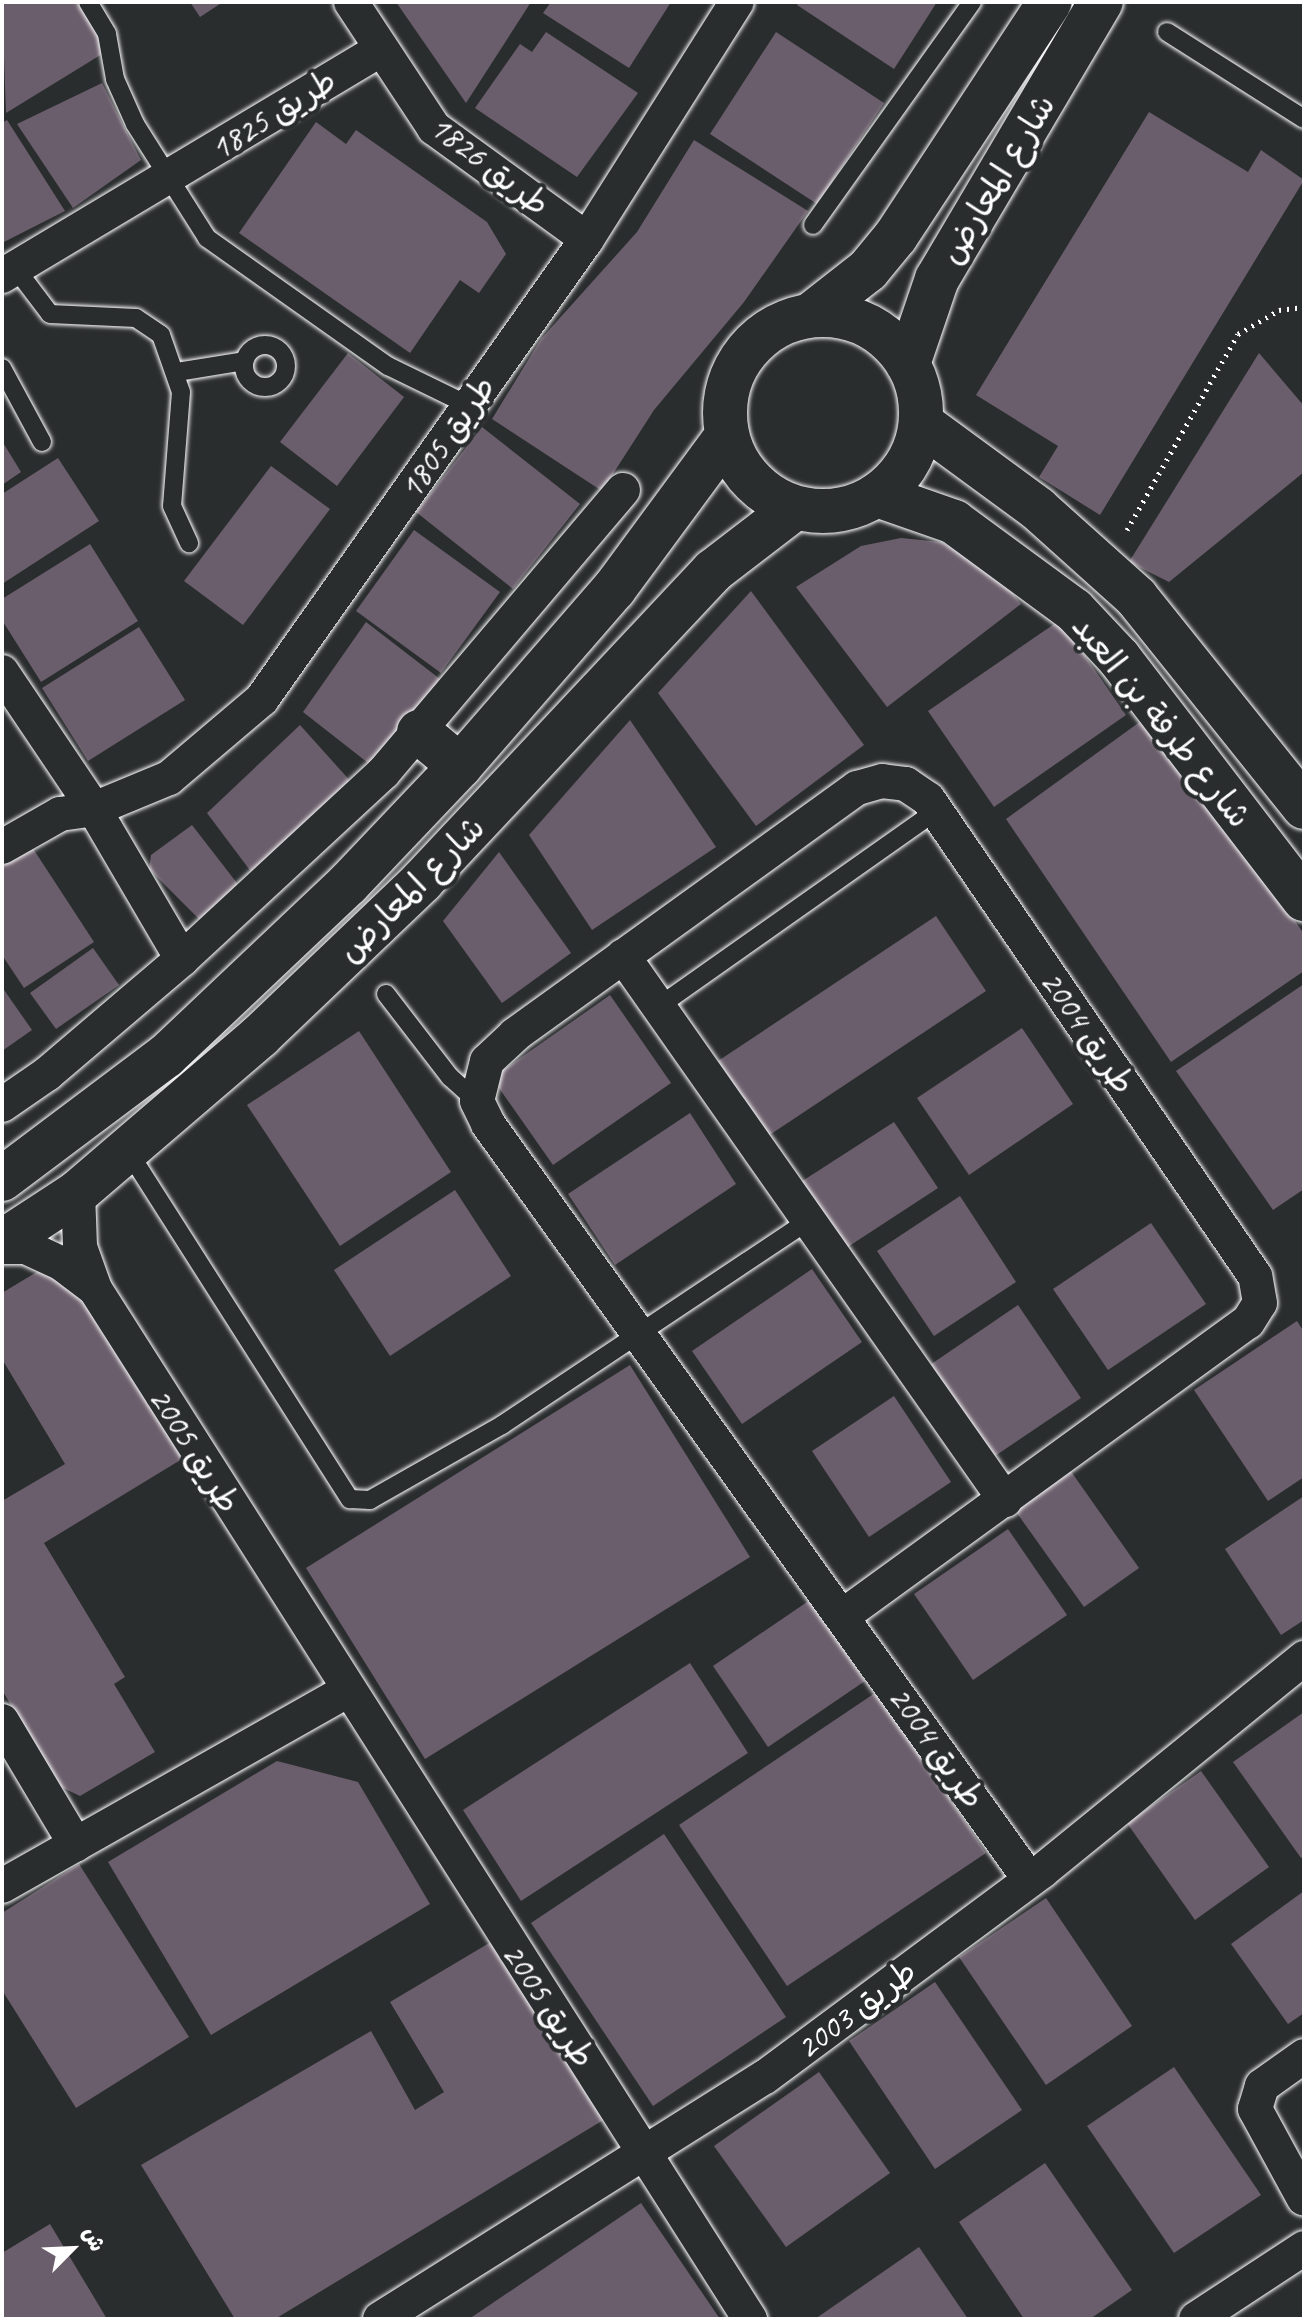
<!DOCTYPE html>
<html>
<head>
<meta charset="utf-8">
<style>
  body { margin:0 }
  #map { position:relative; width:1306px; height:2321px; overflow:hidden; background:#2a2d2e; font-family:Caveat,"Playpen Sans Arabic",sans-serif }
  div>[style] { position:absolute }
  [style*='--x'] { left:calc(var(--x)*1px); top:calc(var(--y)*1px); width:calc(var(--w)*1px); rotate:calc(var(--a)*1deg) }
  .building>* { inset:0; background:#6b5e6c }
  .path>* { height:5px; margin-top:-2.5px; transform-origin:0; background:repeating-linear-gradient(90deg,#fff 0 2px,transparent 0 8px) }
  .roads { filter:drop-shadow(0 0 2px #fff) drop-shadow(0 0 2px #fff) }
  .lane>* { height:18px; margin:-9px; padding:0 9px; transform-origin:9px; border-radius:9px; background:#2a2d2e }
  .lane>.ring { margin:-9px; padding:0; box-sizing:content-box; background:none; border:18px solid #2a2d2e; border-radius:50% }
  .street>* { height:34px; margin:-17px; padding:0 17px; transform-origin:17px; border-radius:17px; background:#2a2d2e }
  .secondary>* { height:44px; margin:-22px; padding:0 22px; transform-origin:22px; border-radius:22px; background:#2a2d2e }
  .secondary>.ring { margin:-22px; padding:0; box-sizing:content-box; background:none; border:44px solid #2a2d2e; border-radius:50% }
  span { translate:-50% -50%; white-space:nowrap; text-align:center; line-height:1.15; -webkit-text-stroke:8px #2a2d2e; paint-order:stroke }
  .street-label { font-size:34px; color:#fff }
  .frame { position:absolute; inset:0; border:4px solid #fff; pointer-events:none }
  .north { position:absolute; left:32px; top:2209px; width:80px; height:80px; -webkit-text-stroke:6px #2a2d2e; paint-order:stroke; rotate:66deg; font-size:22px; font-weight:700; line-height:32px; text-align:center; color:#fff }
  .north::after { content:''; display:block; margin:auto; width:28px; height:36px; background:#fff; clip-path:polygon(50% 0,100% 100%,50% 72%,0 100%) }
</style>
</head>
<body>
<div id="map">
  <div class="building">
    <div style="clip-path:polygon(2px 2px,77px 2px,107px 51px,6px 113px)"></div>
    <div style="clip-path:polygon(190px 2px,223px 2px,200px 17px)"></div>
    <div style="clip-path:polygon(396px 2px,531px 2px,466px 103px)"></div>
    <div style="clip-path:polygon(551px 2px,671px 2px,629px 68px,543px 13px)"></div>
    <div style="clip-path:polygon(799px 2px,937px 2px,894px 69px,797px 5px)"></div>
    <div style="clip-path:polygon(546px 32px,638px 93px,577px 177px,475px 108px,520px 44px,532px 52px)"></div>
    <div style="clip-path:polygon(776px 32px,884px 103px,817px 204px,710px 134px)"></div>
    <div style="clip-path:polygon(102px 83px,141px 160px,73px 208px,17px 124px)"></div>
    <div style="clip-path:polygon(1149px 112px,1248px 172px,1261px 150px,1304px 180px,1100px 515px,1039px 477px,1058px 446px,976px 395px)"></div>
    <div style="clip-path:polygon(7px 120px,65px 211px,2px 243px,2px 123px)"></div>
    <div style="clip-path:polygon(316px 122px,346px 144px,356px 130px,487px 222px,506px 254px,479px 293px,460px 280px,410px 353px,239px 233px)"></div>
    <div style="clip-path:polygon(694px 140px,808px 211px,744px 302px,654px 410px,602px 491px,492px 419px,541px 339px,637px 232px)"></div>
    <div style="clip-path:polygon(348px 353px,404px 397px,337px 486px,280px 442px)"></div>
    <div style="clip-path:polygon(1259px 353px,1304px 406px,1304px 472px,1169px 582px,1129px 562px)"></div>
    <div style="clip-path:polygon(482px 427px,580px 504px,513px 589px,416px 512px)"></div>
    <div style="clip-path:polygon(2px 441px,21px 472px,2px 485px)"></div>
    <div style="clip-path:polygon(58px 458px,99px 521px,2px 584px,2px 494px)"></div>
    <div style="clip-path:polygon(271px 466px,330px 509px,243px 625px,184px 581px)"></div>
    <div style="clip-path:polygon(414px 530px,500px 592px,441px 673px,356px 611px)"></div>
    <div style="clip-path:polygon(901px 538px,941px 542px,997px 573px,1021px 604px,887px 707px,796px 587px,861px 546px)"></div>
    <div style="clip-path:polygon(90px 544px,138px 621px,41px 682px,2px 620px,2px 599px)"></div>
    <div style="clip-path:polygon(751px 591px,864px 745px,756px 826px,658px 693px)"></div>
    <div style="clip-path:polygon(1060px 620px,1126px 715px,994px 807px,928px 711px)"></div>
    <div style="clip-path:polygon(366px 622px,440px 679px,372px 766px,303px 712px)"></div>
    <div style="clip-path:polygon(139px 627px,185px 700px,88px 761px,42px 688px)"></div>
    <div style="clip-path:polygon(630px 720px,716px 847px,592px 930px,529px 835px)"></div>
    <div style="clip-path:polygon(1141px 721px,1240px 841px,1304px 934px,1304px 971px,1171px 1062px,1006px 819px)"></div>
    <div style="clip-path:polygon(300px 725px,353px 784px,252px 873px,207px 813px)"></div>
    <div style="clip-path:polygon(192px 825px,240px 887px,202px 922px,149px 869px,151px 855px)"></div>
    <div style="clip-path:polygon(32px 847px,94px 942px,24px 988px,2px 955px,2px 866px)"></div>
    <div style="clip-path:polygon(499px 852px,571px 953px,502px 1003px,443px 921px)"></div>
    <div style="clip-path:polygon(936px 916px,986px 991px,768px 1136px,718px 1061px)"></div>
    <div style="clip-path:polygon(93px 948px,119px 985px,56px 1029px,30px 993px)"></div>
    <div style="clip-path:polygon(1304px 984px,1304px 1189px,1273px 1210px,1176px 1071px)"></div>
    <div style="clip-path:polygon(2px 987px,32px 1030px,2px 1051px)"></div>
    <div style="clip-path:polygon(610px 995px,671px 1083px,553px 1165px,492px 1078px)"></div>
    <div style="clip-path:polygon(1022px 1028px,1073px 1104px,969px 1175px,917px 1098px)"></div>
    <div style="clip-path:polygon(359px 1031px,451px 1172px,340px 1246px,247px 1105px)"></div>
    <div style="clip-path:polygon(690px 1113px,736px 1184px,615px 1265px,568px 1194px)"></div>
    <div style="clip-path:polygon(894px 1122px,938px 1188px,837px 1254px,793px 1187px)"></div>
    <div style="clip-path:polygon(455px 1190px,511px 1276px,390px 1356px,334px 1270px)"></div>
    <div style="clip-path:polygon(960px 1196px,1016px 1282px,934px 1336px,877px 1251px)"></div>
    <div style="clip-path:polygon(1151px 1223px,1206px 1304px,1108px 1370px,1053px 1289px)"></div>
    <div style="clip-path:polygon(45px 1267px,82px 1282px,187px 1456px,44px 1543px,125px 1677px,114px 1684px,155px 1752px,80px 1796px,59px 1786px,2px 1690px,2px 1501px,65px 1464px,2px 1359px,2px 1293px)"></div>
    <div style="clip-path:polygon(812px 1269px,862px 1342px,742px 1424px,692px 1351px)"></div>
    <div style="clip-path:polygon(1018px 1305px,1081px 1398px,986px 1462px,924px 1369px)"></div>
    <div style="clip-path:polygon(1297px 1321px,1304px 1332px,1304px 1477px,1268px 1501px,1194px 1390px)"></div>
    <div style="clip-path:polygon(630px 1365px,750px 1557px,425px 1759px,306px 1568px)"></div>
    <div style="clip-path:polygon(894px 1396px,951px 1482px,869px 1537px,812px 1451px)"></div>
    <div style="clip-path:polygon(1070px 1470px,1139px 1568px,1084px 1607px,1014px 1509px)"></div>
    <div style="clip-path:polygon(1304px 1496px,1304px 1620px,1281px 1635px,1225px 1549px)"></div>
    <div style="clip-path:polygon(1008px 1529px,1067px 1615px,973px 1680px,914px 1594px)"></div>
    <div style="clip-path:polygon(810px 1600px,865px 1681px,768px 1747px,713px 1666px)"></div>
    <div style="clip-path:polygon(690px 1663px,748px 1753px,521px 1901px,463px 1810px)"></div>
    <div style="clip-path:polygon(878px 1691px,986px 1853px,787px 1986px,679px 1825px)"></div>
    <div style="clip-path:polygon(1304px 1712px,1304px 1856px,1301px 1858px,1233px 1762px)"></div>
    <div style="clip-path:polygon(277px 1761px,358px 1782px,430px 1904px,211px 2035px,108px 1862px)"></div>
    <div style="clip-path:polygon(1201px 1771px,1269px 1867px,1195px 1920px,1127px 1823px)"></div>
    <div style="clip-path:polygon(664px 1834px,786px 2017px,653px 2106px,531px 1923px)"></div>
    <div style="clip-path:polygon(79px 1864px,189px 2037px,76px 2108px,2px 1990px,2px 1913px)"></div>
    <div style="clip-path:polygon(1304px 1891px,1304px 2013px,1288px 2024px,1231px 1944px)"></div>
    <div style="clip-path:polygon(1046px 1898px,1132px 2026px,1046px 2085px,959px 1957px)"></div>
    <div style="clip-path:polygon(496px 1939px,605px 2119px,275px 2319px,235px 2319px,141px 2165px,371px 2031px,415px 2110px,444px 2092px,390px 2002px)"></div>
    <div style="clip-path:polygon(935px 1982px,1022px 2110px,935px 2169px,849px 2041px)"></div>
    <div style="clip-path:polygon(1174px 2067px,1261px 2195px,1174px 2253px,1087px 2126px)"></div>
    <div style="clip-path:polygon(819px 2072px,890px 2173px,786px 2247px,714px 2146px)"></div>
    <div style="clip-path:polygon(1045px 2163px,1132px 2290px,1090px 2319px,1024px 2319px,959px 2222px)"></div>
    <div style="clip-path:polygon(641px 2203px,720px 2319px,469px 2319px)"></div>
    <div style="clip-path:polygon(50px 2224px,107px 2319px,2px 2319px,2px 2253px)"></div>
    <div style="clip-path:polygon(919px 2247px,968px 2319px,815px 2319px)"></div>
  </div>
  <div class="path">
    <div style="--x:1127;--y:530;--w:225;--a:-60.5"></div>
    <div style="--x:1238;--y:334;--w:48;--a:-30.3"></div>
    <div style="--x:1279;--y:310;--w:25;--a:-7"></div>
  </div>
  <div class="roads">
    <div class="lane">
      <div style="--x:88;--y:2;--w:37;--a:59"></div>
      <div style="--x:107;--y:34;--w:46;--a:79.9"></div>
      <div style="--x:115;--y:79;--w:49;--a:66"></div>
      <div style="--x:135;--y:124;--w:135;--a:57.7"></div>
      <div style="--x:207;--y:238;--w:222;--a:35.3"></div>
      <div style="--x:388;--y:366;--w:89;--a:26"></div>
      <div style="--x:1167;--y:32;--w:162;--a:32.4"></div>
      <div style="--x:813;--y:225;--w:274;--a:-54.5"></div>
      <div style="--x:16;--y:269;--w:56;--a:52.9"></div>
      <div style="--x:50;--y:314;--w:86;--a:2.7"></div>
      <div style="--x:136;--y:318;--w:30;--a:34"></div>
      <div style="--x:161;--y:335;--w:60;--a:70.7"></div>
      <div style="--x:181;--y:392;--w:114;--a:94.5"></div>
      <div style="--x:172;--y:506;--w:41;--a:65.3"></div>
      <div class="ring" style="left:244px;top:345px;width:24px;height:24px"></div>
      <div style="--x:2;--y:368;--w:84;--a:61.6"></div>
      <div style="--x:177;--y:372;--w:68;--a:-9.3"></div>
      <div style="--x:386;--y:994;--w:105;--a:52.4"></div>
      <div style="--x:450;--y:1077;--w:36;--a:42"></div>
      <div style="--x:658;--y:1007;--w:340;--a:-35.2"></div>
      <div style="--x:128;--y:1151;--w:413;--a:57.5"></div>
      <div style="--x:350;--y:1499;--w:20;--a:3"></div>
      <div style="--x:370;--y:1500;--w:152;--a:-29.6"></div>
      <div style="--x:502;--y:1425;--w:369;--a:-33.7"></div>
    </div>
    <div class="street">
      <div style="--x:351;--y:2;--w:151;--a:56.6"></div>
      <div style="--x:434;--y:128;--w:189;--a:36"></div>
      <div style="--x:2;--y:276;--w:440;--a:-30.9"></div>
      <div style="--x:2;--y:672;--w:165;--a:56.1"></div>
      <div style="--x:94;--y:809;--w:174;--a:59.6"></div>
      <div style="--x:2;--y:847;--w:67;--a:-29.6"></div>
      <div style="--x:60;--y:814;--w:34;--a:-8"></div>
      <div style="--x:94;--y:809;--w:81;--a:-22.5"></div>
      <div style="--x:169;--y:778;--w:122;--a:-40.3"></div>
      <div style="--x:262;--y:699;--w:563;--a:-54.76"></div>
      <div style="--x:587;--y:239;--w:280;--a:-57.7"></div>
      <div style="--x:623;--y:956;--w:665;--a:54.92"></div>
      <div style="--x:2;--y:1105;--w:55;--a:-34.6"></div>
      <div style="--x:47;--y:1074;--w:177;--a:-40.4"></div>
      <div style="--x:182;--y:959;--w:274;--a:-42.8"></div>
      <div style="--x:383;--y:773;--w:371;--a:-49.7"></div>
      <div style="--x:78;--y:1192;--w:55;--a:87.9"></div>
      <div style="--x:80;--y:1247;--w:45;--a:70.3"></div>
      <div style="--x:95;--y:1289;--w:1221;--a:57.55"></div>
      <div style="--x:2;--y:1247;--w:24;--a:0"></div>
      <div style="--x:26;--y:1247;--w:40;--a:25"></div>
      <div style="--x:62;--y:1264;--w:41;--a:37.1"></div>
      <div style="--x:844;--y:1615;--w:499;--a:-36"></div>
      <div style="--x:1248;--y:1322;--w:22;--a:-58"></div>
      <div style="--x:1260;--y:1303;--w:27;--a:-100"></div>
      <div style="--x:1255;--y:1276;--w:578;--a:-124.43"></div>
      <div style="--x:928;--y:799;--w:27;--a:-146"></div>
      <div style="--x:906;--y:784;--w:24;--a:-173"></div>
      <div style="--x:882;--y:781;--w:26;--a:164"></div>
      <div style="--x:857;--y:788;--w:422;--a:144.2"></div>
      <div style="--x:515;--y:1035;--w:38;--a:137"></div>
      <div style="--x:487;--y:1061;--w:41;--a:104"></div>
      <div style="--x:477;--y:1101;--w:25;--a:64"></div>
      <div style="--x:488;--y:1124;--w:930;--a:54.36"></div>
      <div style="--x:2;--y:1721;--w:144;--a:59.2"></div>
      <div style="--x:2;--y:1886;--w:396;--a:-29.5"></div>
      <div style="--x:1304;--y:2056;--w:52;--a:144.5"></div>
      <div style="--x:1262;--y:2086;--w:24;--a:107"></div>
      <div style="--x:1255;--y:2109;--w:102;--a:61.4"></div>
      <div style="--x:380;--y:2319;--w:455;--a:-32.2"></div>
      <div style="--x:765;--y:2077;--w:345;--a:-36.6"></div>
      <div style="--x:1042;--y:1871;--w:338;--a:-39.1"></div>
      <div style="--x:1196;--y:2319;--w:129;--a:-33.3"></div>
    </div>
    <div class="secondary">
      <div style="--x:813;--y:313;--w:70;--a:-38"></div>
      <div style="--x:868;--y:270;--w:44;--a:-50.5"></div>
      <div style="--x:896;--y:236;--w:280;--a:-56.7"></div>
      <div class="ring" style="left:725px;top:315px;width:152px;height:152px"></div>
      <div style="--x:908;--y:364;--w:90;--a:-71.2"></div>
      <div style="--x:937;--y:279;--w:322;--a:-59.4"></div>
      <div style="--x:921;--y:423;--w:145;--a:36.3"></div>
      <div style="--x:1038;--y:509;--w:132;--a:41.9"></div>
      <div style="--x:1136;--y:597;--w:269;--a:51.3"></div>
      <div style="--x:877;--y:495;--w:82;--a:19.3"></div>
      <div style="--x:954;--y:522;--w:149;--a:36.3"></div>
      <div style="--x:1074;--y:610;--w:66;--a:46.8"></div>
      <div style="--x:1119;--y:658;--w:304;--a:52.5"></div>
      <div style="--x:419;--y:732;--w:53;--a:39.7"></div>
      <div style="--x:2;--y:1179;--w:205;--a:-36.9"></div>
      <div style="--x:166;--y:1056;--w:250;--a:-43.4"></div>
      <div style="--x:348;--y:884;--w:163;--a:-46.5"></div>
      <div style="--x:460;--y:766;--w:235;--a:-49"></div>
      <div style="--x:614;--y:589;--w:190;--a:-53.6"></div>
      <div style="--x:2;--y:1242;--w:91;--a:-33.3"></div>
      <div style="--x:78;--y:1192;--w:240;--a:-40.6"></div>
      <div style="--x:260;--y:1036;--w:224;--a:-43.7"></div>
      <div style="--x:422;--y:881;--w:425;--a:-46.8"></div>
      <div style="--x:713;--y:571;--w:103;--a:-37.5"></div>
    </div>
  </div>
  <div class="street-label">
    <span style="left:273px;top:114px;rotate:-32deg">طريق 1825</span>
    <span style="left:490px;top:165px;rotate:38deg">طريق 1826</span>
    <span style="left:997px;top:179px;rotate:-59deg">شارع المعارض</span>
    <span style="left:447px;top:437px;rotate:-55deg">طريق 1805</span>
    <span style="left:1162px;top:721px;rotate:51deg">شارع طرفة بن العبد</span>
    <span style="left:411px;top:889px;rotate:-45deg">شارع المعارض</span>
    <span style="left:1088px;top:1032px;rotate:56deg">طريق 2004</span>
    <span style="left:195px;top:1450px;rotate:58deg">طريق 2005</span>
    <span style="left:937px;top:1747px;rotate:55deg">طريق 2004</span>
    <span style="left:549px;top:2005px;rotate:57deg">طريق 2005</span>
    <span style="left:856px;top:2009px;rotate:-37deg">طريق 2003</span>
  </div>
  <div class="frame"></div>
  <div class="north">ش</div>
</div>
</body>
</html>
